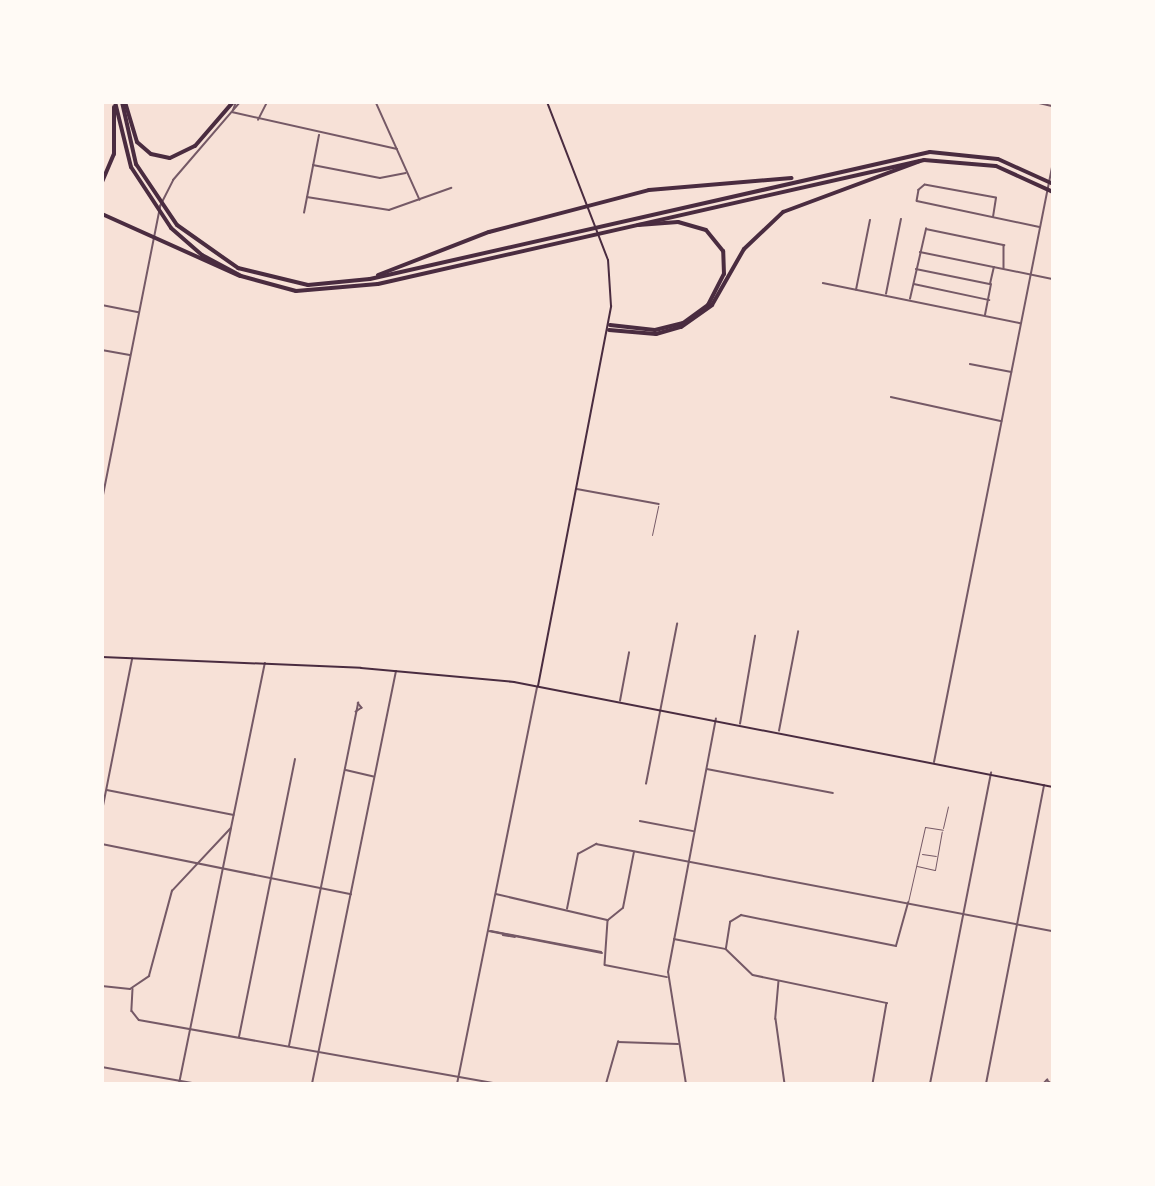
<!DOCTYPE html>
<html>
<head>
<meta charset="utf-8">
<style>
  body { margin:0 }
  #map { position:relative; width:1155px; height:1186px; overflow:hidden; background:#f7e1d7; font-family:"Nunito Sans",sans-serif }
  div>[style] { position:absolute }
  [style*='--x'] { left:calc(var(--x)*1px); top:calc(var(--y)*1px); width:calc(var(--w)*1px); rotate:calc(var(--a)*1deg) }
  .service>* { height:1px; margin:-0.5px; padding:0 0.5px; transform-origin:0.5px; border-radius:0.5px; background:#755966 }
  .minor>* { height:1.5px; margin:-0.75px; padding:0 0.75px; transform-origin:0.75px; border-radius:0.75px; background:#755966 }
  .tertiary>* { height:2px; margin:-1px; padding:0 1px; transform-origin:1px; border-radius:1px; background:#755966 }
  .secondary>* { height:2px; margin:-1px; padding:0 1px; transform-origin:1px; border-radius:1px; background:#4a2c40 }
  .motorway>* { height:4px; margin:-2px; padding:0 2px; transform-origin:2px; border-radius:2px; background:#4a2c40 }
  span { translate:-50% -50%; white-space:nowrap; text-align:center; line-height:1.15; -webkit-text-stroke:4.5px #fffaf5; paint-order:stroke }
  .frame { position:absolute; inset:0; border:104px solid #fffaf5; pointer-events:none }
</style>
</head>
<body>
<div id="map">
  <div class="service">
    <div style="--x:652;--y:535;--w:30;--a:-78"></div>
    <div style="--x:943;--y:828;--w:22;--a:-77"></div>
    <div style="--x:922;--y:854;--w:14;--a:8"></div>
    <div style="--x:917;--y:866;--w:18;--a:13"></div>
    <div style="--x:935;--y:870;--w:39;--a:-80"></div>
    <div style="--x:908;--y:902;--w:77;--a:-77.2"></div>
    <div style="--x:925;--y:827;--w:18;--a:9"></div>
  </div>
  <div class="minor">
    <div style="--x:376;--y:102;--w:107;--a:65.8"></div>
    <div style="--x:1035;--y:102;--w:18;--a:13"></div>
    <div style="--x:678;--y:103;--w:1;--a:-45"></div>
    <div style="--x:232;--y:112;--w:169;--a:12.6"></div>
    <div style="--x:258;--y:120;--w:20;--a:-63"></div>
    <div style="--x:313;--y:165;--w:68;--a:11"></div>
    <div style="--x:380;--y:178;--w:26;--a:-11"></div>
    <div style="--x:307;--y:197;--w:83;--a:9"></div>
    <div style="--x:389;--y:210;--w:66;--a:-19.5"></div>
    <div style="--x:304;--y:213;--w:79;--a:-79.1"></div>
    <div style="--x:993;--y:217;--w:19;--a:-81"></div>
    <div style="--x:996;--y:198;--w:72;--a:-169.6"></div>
    <div style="--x:925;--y:185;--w:8;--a:140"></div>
    <div style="--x:919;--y:190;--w:11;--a:100"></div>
    <div style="--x:917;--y:201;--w:125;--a:12"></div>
    <div style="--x:920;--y:252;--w:136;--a:11.5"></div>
    <div style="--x:916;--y:269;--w:76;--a:11.5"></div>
    <div style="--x:990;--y:284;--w:17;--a:-77"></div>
    <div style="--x:823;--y:283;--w:201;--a:11.5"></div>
    <div style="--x:914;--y:284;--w:77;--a:12"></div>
    <div style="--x:856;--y:290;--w:71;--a:-78.7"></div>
    <div style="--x:886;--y:294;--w:76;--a:-78.7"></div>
    <div style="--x:910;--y:299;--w:72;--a:-77.1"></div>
    <div style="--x:926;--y:229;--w:80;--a:11.6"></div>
    <div style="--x:1004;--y:245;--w:23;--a:90"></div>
    <div style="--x:102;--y:305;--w:37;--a:11"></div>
    <div style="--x:985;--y:315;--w:31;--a:-79"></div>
    <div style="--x:102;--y:350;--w:28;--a:10"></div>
    <div style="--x:970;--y:364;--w:42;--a:11"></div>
    <div style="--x:891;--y:397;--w:113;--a:12.3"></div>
    <div style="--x:577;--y:489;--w:83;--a:10.4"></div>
    <div style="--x:620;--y:701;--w:49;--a:-79.4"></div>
    <div style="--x:740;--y:724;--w:89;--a:-80.3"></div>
    <div style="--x:779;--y:731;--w:101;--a:-79.1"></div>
    <div style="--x:707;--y:769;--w:128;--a:10.8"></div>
    <div style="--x:346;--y:770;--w:28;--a:13"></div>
    <div style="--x:646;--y:784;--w:163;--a:-79"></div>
    <div style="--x:107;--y:790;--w:129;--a:11.1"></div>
    <div style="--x:102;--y:811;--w:155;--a:-78.8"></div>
    <div style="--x:640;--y:821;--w:54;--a:10.7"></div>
    <div style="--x:102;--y:844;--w:254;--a:11.4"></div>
    <div style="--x:496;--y:894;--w:115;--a:13.1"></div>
    <div style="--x:608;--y:920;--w:19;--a:-39"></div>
    <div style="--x:623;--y:908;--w:57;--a:-78.9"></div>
    <div style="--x:567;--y:909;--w:56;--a:-78.7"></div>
    <div style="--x:578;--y:854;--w:21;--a:-29"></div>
    <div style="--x:596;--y:844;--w:465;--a:10.8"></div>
    <div style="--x:608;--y:921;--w:44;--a:93.9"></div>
    <div style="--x:605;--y:965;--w:63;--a:11"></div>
    <div style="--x:489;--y:931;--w:115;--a:11"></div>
    <div style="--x:491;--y:931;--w:112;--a:10.8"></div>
    <div style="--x:503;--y:935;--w:12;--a:9"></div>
    <div style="--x:674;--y:939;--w:53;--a:10.9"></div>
    <div style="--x:726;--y:949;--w:37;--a:44"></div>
    <div style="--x:753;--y:975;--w:137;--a:11.8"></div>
    <div style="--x:887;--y:1003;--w:82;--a:99.8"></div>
    <div style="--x:726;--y:948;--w:26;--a:-81"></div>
    <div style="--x:730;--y:922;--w:13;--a:-32"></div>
    <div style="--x:741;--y:915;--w:158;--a:11.3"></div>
    <div style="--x:896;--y:946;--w:45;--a:-74.4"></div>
    <div style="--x:779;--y:981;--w:38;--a:95"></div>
    <div style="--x:776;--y:1019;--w:66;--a:82.1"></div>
    <div style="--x:102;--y:986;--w:28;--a:6"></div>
    <div style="--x:130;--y:989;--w:23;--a:-34"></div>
    <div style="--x:149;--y:976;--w:88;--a:-74.9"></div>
    <div style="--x:172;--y:891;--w:86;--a:-46.9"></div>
    <div style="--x:231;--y:828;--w:168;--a:-78.4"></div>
    <div style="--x:133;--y:989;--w:22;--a:93"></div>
    <div style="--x:132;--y:1011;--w:11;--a:52"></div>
    <div style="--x:139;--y:1020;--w:365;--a:10.1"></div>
    <div style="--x:239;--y:1037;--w:283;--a:-78.6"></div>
    <div style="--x:289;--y:1046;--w:350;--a:-78.6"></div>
    <div style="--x:358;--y:703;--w:6;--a:51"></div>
    <div style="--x:362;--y:708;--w:7;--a:146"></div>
    <div style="--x:102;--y:1067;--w:97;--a:10"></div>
    <div style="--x:179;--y:1084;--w:260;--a:-78.5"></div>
    <div style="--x:312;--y:1084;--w:421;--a:-78.5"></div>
    <div style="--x:606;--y:1084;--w:44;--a:-74.1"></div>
    <div style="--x:618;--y:1042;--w:60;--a:1.9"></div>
    <div style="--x:930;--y:1084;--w:317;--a:-78.9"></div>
    <div style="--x:986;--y:1084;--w:304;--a:-79"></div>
    <div style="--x:1043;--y:1084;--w:6;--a:-45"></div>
    <div style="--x:1047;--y:1080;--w:6;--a:39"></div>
  </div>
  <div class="tertiary">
    <div style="--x:233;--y:110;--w:9;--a:-69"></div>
    <div style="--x:102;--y:500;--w:300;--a:-78.8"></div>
    <div style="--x:160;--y:206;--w:29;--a:-63"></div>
    <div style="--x:173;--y:180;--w:103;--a:-49.3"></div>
    <div style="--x:934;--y:762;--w:612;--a:-78.78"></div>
    <div style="--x:457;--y:1084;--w:405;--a:-78.6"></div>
    <div style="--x:686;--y:1084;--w:113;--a:-99.1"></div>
    <div style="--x:668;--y:972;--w:258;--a:-79.3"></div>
  </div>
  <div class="secondary">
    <div style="--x:102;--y:657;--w:259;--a:2.4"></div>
    <div style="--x:361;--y:668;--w:154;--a:5.2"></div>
    <div style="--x:514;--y:682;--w:549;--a:11.02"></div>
    <div style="--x:538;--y:686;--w:387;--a:-79.1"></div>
    <div style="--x:611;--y:306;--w:46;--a:-93.7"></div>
    <div style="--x:608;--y:260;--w:169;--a:-111.1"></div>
  </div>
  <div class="motorway">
    <div style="--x:115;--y:102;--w:67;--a:76.2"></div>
    <div style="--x:131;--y:167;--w:73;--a:56.7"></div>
    <div style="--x:171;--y:228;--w:41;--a:41.1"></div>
    <div style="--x:202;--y:255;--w:44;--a:28.3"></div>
    <div style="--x:241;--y:276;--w:57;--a:15.3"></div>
    <div style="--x:296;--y:291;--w:82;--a:-4.9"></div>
    <div style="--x:378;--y:284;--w:560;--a:-12.8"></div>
    <div style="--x:924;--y:160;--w:72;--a:4.8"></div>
    <div style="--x:996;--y:166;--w:63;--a:24.5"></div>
    <div style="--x:122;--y:102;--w:64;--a:77.3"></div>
    <div style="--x:136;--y:164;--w:73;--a:56.1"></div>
    <div style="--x:177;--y:225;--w:75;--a:35.2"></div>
    <div style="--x:238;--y:268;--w:72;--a:13.7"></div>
    <div style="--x:308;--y:285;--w:62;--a:-5.5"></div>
    <div style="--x:370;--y:279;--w:574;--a:-12.78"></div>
    <div style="--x:930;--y:152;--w:68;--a:5.9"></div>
    <div style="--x:998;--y:159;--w:60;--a:24.4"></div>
    <div style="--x:125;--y:102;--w:42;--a:73.3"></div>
    <div style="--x:137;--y:142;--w:18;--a:41"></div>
    <div style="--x:151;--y:154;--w:19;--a:12"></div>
    <div style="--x:170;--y:158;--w:28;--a:-26"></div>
    <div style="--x:195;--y:146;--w:58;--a:-49.2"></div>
    <div style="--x:102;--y:182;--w:30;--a:-67"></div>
    <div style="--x:114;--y:154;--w:47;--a:-90"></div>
    <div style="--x:102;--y:214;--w:151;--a:24.2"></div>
    <div style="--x:378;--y:275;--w:119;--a:-21.2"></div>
    <div style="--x:489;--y:232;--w:165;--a:-14.7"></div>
    <div style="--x:649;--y:190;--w:143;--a:-4.8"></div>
    <div style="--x:610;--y:325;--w:45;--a:6.3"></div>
    <div style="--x:655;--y:330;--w:29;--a:-14"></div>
    <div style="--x:683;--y:323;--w:31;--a:-36"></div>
    <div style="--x:708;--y:305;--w:35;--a:-63"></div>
    <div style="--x:724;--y:274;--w:23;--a:-92"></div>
    <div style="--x:723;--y:251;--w:27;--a:-129"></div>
    <div style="--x:706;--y:230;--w:29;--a:-164"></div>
    <div style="--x:678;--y:222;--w:40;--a:175.7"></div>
    <div style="--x:609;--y:330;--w:47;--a:4.9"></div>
    <div style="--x:656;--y:334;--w:26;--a:-16"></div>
    <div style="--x:681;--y:327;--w:38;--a:-35"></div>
    <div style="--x:712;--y:305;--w:64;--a:-60.3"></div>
    <div style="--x:744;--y:249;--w:54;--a:-43.5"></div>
    <div style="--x:783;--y:212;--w:146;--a:-20.4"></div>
  </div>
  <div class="frame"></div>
</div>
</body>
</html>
